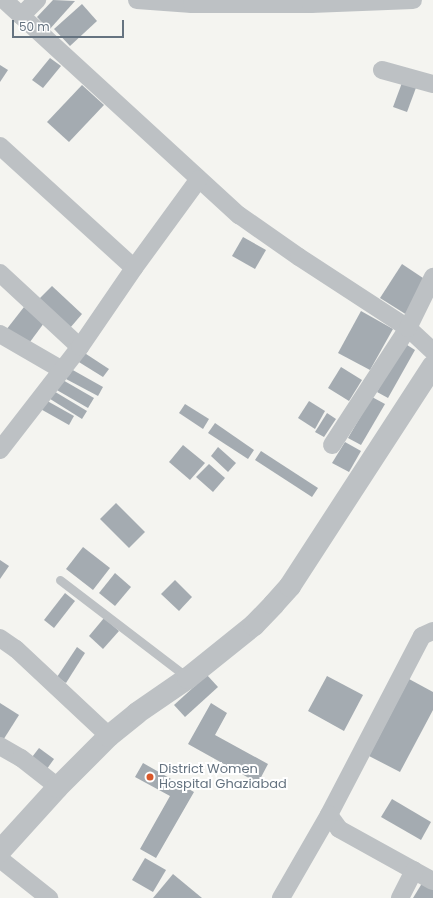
<!DOCTYPE html>
<html>
<head>
<meta charset="utf-8">
<style>
  body { margin:0 }
  #map { position:relative; width:433px; height:898px; overflow:hidden; background:#f4f4f0; font-family:Poppins,sans-serif }
  div>[style] { position:absolute }
  [style*='--x'] { left:calc(var(--x)*1px); top:calc(var(--y)*1px); width:calc(var(--w)*1px); rotate:calc(var(--a)*1deg) }
  .building>* { inset:0; background:#a4abb1 }
  .service>* { height:9px; margin:-4.5px; padding:0 4.5px; transform-origin:4.5px; border-radius:4.5px; background:#bdc1c4 }
  .minor>* { height:18px; margin:-9px; padding:0 9px; transform-origin:9px; border-radius:9px; background:#bdc1c4 }
  .tertiary>* { height:22px; margin:-11px; padding:0 11px; transform-origin:11px; border-radius:11px; background:#bdc1c4 }
  .dots>* { width:11px; height:11px; translate:-50% -50%; box-sizing:border-box; border:2px solid #fff; border-radius:50% }
  span { translate:-50% -50%; white-space:nowrap; text-align:center; line-height:1.15; -webkit-text-stroke:4px #fff; paint-order:stroke }
  .poi-label { font-size:13px; color:#657380 }
  .left { translate:0 -50%; text-align:left }
  .scale { position:absolute; left:12px; top:20px; width:112px; height:18px; box-sizing:border-box; border:2px solid #657380; border-top:0; padding-left:5px; font-size:12px; line-height:14px; white-space:nowrap; color:#657380; -webkit-text-stroke:3px #fff; paint-order:stroke }
</style>
</head>
<body>
<div id="map">
  <div class="building">
    <div style="clip-path:polygon(53px 0,75px 1px,49px 30px,37px 17px)"></div>
    <div style="clip-path:polygon(82px 4px,97px 21px,70px 46px,54px 29px)"></div>
    <div style="clip-path:polygon(50px 58px,61px 66px,43px 88px,32px 80px)"></div>
    <div style="clip-path:polygon(0 65px,8px 70px,0 82px)"></div>
    <div style="clip-path:polygon(403px 80px,417px 85px,407px 112px,393px 107px)"></div>
    <div style="clip-path:polygon(82px 85px,104px 105px,69px 142px,47px 122px)"></div>
    <div style="clip-path:polygon(243px 237px,266px 250px,255px 269px,232px 256px)"></div>
    <div style="clip-path:polygon(402px 264px,429px 282px,407px 315px,380px 298px)"></div>
    <div style="clip-path:polygon(52px 286px,82px 314px,70px 328px,39px 299px)"></div>
    <div style="clip-path:polygon(24px 307px,44px 323px,27px 346px,6px 330px)"></div>
    <div style="clip-path:polygon(361px 311px,393px 329px,370px 370px,338px 353px)"></div>
    <div style="clip-path:polygon(404px 343px,415px 350px,388px 398px,377px 392px)"></div>
    <div style="clip-path:polygon(80px 350px,109px 369px,103px 377px,74px 359px)"></div>
    <div style="clip-path:polygon(341px 367px,362px 380px,349px 401px,328px 388px)"></div>
    <div style="clip-path:polygon(71px 369px,103px 387px,98px 396px,66px 379px)"></div>
    <div style="clip-path:polygon(61px 379px,94px 398px,88px 408px,55px 389px)"></div>
    <div style="clip-path:polygon(52px 390px,87px 411px,82px 419px,47px 397px)"></div>
    <div style="clip-path:polygon(372px 397px,385px 404px,361px 445px,348px 438px)"></div>
    <div style="clip-path:polygon(42px 398px,74px 416px,69px 425px,37px 407px)"></div>
    <div style="clip-path:polygon(309px 401px,325px 411px,315px 429px,298px 418px)"></div>
    <div style="clip-path:polygon(185px 404px,209px 419px,203px 429px,179px 413px)"></div>
    <div style="clip-path:polygon(327px 413px,336px 419px,324px 437px,315px 432px)"></div>
    <div style="clip-path:polygon(215px 423px,254px 450px,248px 459px,208px 433px)"></div>
    <div style="clip-path:polygon(345px 442px,361px 451px,349px 472px,332px 463px)"></div>
    <div style="clip-path:polygon(183px 445px,205px 463px,190px 480px,169px 462px)"></div>
    <div style="clip-path:polygon(218px 447px,236px 463px,228px 472px,211px 456px)"></div>
    <div style="clip-path:polygon(261px 451px,318px 488px,312px 497px,255px 460px)"></div>
    <div style="clip-path:polygon(209px 464px,225px 478px,213px 492px,196px 477px)"></div>
    <div style="clip-path:polygon(116px 503px,145px 532px,129px 548px,100px 519px)"></div>
    <div style="clip-path:polygon(83px 547px,110px 568px,93px 590px,66px 569px)"></div>
    <div style="clip-path:polygon(0 560px,9px 566px,0 579px)"></div>
    <div style="clip-path:polygon(115px 573px,131px 587px,115px 606px,99px 593px)"></div>
    <div style="clip-path:polygon(175px 580px,192px 597px,179px 611px,161px 594px)"></div>
    <div style="clip-path:polygon(65px 593px,75px 601px,54px 628px,44px 620px)"></div>
    <div style="clip-path:polygon(104px 618px,119px 631px,103px 649px,89px 636px)"></div>
    <div style="clip-path:polygon(77px 647px,85px 653px,66px 683px,57px 677px)"></div>
    <div style="clip-path:polygon(207px 675px,218px 687px,185px 717px,174px 705px)"></div>
    <div style="clip-path:polygon(327px 676px,363px 695px,344px 731px,308px 711px)"></div>
    <div style="clip-path:polygon(409px 679px,433px 692px,433px 710px,400px 772px,369px 756px)"></div>
    <div style="clip-path:polygon(0 703px,19px 715px,0 745px)"></div>
    <div style="clip-path:polygon(211px 703px,227px 713px,215px 735px,268px 764px,258px 783px,188px 744px)"></div>
    <div style="clip-path:polygon(39px 748px,54px 759px,44px 773px,29px 761px)"></div>
    <div style="clip-path:polygon(143px 763px,194px 792px,156px 858px,140px 849px,170px 796px,135px 777px)"></div>
    <div style="clip-path:polygon(392px 799px,431px 822px,421px 840px,381px 817px)"></div>
    <div style="clip-path:polygon(145px 858px,166px 870px,153px 892px,132px 880px)"></div>
    <div style="clip-path:polygon(173px 874px,202px 898px,153px 898px)"></div>
    <div style="clip-path:polygon(424px 880px,433px 886px,433px 898px,413px 898px)"></div>
  </div>
  <div class="service">
    <div style="--x:60;--y:580;--w:161;--a:37.4"></div>
  </div>
  <div class="minor">
    <div style="--x:4;--y:0;--w:319;--a:42.5"></div>
    <div style="--x:239;--y:215;--w:73;--a:35"></div>
    <div style="--x:299;--y:257;--w:130;--a:33.1"></div>
    <div style="--x:408;--y:328;--w:34;--a:43"></div>
    <div style="--x:137;--y:0;--w:55;--a:4.2"></div>
    <div style="--x:192;--y:4;--w:119;--a:0"></div>
    <div style="--x:311;--y:4;--w:102;--a:-2.2"></div>
    <div style="--x:21;--y:16;--w:23;--a:-45"></div>
    <div style="--x:382;--y:70;--w:53;--a:15.4"></div>
    <div style="--x:0;--y:146;--w:181;--a:42.3"></div>
    <div style="--x:0;--y:273;--w:109;--a:42.8"></div>
    <div style="--x:0;--y:334;--w:72;--a:30.1"></div>
    <div style="--x:332;--y:445;--w:140;--a:-57"></div>
    <div style="--x:408;--y:328;--w:57;--a:-63.9"></div>
    <div style="--x:0;--y:450;--w:130;--a:-52.2"></div>
    <div style="--x:80;--y:347;--w:96;--a:-55.6"></div>
    <div style="--x:134;--y:268;--w:110;--a:-53.9"></div>
    <div style="--x:433;--y:631;--w:12;--a:156"></div>
    <div style="--x:422;--y:636;--w:202;--a:117.5"></div>
    <div style="--x:329;--y:815;--w:17;--a:54"></div>
    <div style="--x:339;--y:829;--w:107;--a:29"></div>
    <div style="--x:0;--y:638;--w:19;--a:35"></div>
    <div style="--x:16;--y:649;--w:127;--a:43.1"></div>
    <div style="--x:0;--y:746;--w:24;--a:30"></div>
    <div style="--x:21;--y:758;--w:47;--a:38.1"></div>
    <div style="--x:0;--y:859;--w:63;--a:38.5"></div>
    <div style="--x:281;--y:898;--w:96;--a:-60"></div>
    <div style="--x:400;--y:898;--w:31;--a:-63"></div>
  </div>
  <div class="tertiary">
    <div style="--x:0;--y:851;--w:86;--a:-47.8"></div>
    <div style="--x:58;--y:787;--w:72;--a:-45"></div>
    <div style="--x:109;--y:736;--w:36;--a:-39"></div>
    <div style="--x:137;--y:713;--w:62;--a:-34.5"></div>
    <div style="--x:188;--y:678;--w:85;--a:-38.8"></div>
    <div style="--x:254;--y:625;--w:29;--a:-46"></div>
    <div style="--x:274;--y:604;--w:24;--a:-48"></div>
    <div style="--x:290;--y:586;--w:262;--a:-57"></div>
  </div>
  <div class="dots">
    <div style="left:150px;top:777px;background:#d9582b"></div>
  </div>
  <div class="poi-label">
    <span class="left" style="left:159px;top:777px">District Women<br>Hospital Ghaziabad</span>
  </div>
  <div class="scale">50 m</div>
</div>
</body>
</html>
